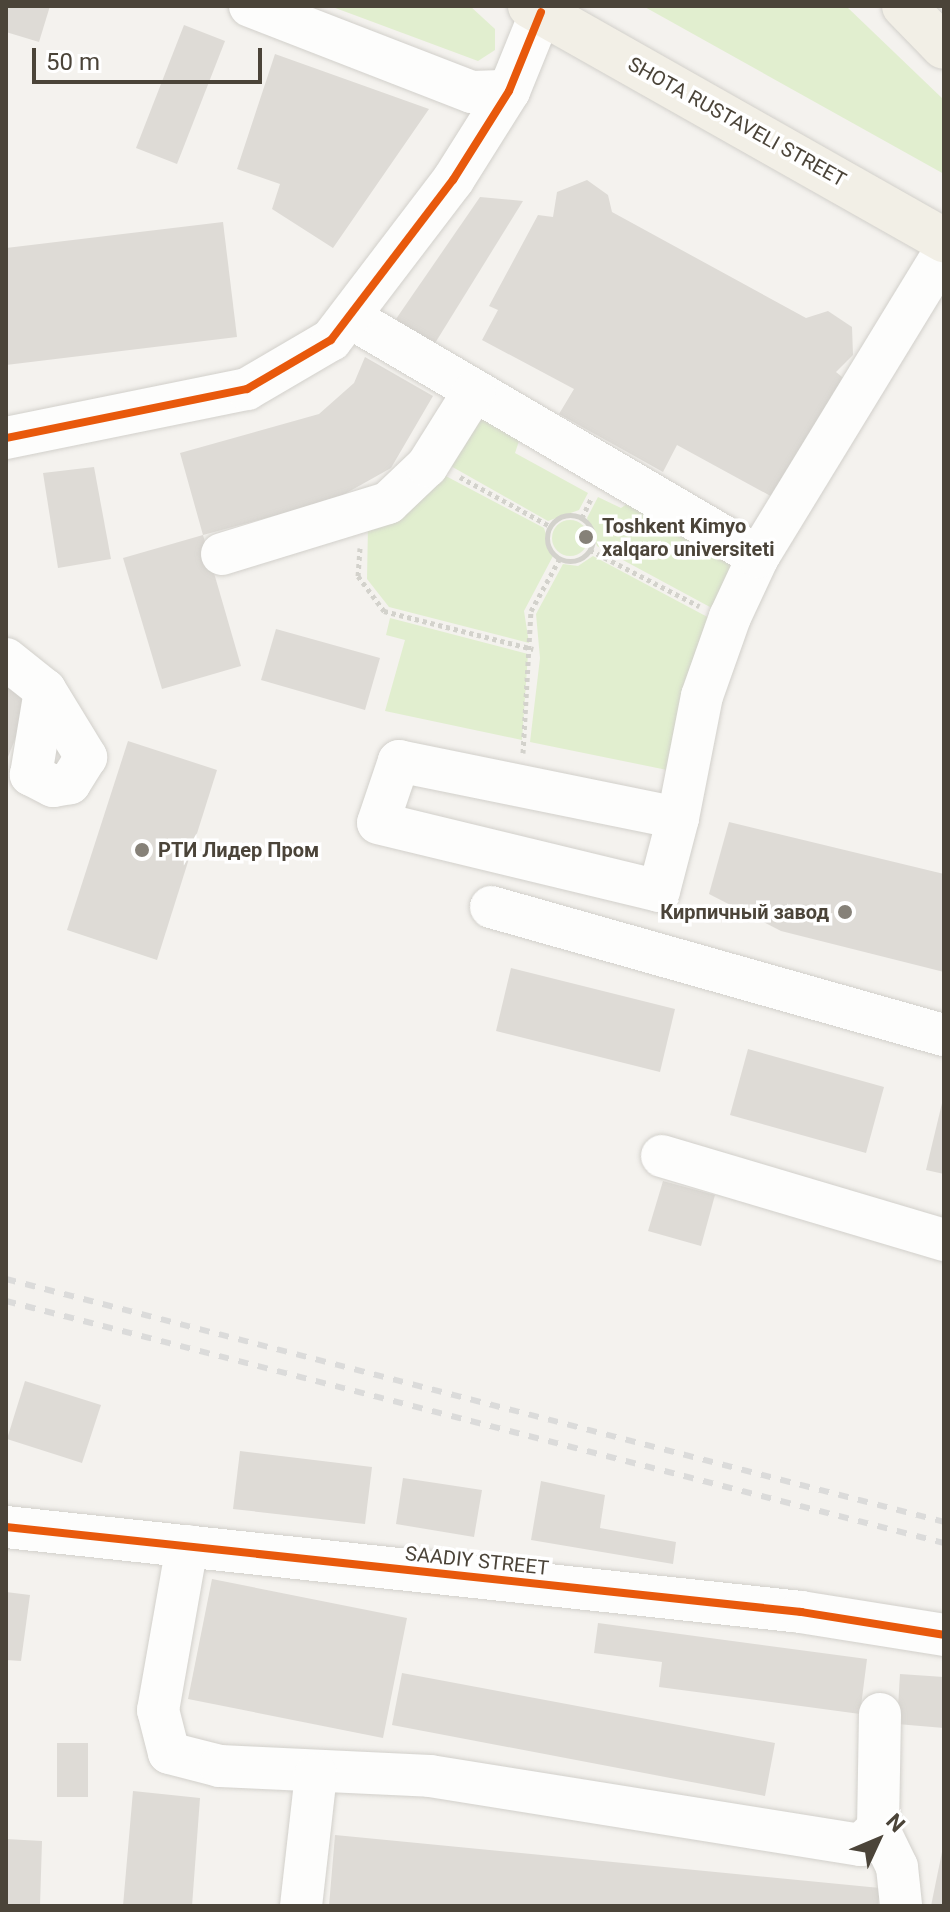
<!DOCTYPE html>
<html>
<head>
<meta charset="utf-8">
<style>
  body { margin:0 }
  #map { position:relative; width:950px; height:1912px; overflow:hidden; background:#f4f2ee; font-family:Roboto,sans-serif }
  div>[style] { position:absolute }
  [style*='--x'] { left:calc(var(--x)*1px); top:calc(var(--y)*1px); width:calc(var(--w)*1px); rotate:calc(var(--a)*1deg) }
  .green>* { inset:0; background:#e1eecf }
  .round { border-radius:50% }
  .building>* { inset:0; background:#dedbd6 }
  .path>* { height:5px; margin-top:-2.5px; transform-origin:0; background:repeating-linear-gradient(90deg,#d3d2cc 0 4px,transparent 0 8px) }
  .path>.ring { margin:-2.5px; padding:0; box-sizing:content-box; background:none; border:5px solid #d3d2cc; border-radius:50% }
  .roads { filter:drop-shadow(0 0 2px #d2d0cb) drop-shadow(0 0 2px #d2d0cb) }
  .minor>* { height:42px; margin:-21px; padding:0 21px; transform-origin:21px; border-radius:21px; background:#fdfdfc }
  .major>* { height:44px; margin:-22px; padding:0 22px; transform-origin:22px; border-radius:22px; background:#f2efe6 }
  .rail>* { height:6px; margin-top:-3px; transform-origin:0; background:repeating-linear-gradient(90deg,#dbdbda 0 10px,transparent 0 20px) }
  .cycleway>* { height:8px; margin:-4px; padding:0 4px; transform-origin:4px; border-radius:4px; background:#e8590c }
  .dots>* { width:22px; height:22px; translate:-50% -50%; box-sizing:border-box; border:4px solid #fff; border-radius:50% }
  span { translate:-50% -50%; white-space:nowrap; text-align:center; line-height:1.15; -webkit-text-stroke:7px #fff; paint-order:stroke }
  .street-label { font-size:20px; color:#4b4439 }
  .poi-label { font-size:20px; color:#4b4439; font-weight:700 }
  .left { translate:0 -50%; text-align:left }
  .right { translate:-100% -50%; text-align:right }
  .frame { position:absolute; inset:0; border:8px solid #4b4439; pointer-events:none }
  .north { position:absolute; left:838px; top:1800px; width:80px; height:80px; -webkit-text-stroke:6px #fff; paint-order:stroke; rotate:46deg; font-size:22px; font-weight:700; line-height:32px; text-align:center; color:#4b4439 }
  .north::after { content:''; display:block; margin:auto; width:28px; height:36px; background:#4b4439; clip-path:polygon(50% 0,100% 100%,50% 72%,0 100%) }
  .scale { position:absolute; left:32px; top:48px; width:230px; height:36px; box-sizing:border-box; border:4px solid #4b4439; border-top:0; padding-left:10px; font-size:24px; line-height:28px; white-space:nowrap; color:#4b4439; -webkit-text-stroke:6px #fff; paint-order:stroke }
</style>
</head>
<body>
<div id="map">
  <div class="green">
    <div style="clip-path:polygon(330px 6px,470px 6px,495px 29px,495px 50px,478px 61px)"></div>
    <div style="clip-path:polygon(643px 6px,846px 6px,944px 100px,944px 174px)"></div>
    <div style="clip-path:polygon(480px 415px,521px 435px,515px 453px,588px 493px,579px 510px,548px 521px,449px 465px)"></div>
    <div style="clip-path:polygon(442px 474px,544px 528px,553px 556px,524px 611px,529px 643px,389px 607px,367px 579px,368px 525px)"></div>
    <div style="clip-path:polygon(598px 497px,621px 508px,637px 497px,745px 554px,721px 613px,597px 546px,587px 518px)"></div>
    <div class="round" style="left:552px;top:520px;width:36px;height:36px"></div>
    <div style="clip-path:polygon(593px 556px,715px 621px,677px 772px,530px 742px,540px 658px,536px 614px,563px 564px,578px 566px)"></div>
    <div style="clip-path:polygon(390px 618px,528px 654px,522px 740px,385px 711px,405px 640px,386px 635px)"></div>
  </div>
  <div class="building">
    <div style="clip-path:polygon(6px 6px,50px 6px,39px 42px,6px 32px)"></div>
    <div style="clip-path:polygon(184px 25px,225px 41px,177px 164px,136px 148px)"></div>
    <div style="clip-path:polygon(275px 54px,429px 109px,333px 248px,272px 209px,280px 184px,237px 169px)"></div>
    <div style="clip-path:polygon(587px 180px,608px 195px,612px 212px,806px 318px,828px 311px,852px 327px,853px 355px,836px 372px,847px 381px,776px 499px,677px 445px,663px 472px,559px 414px,574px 389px,482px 340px,498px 310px,489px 306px,538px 215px,553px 217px,557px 192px)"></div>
    <div style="clip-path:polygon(480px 197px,523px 201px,432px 348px,396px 319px)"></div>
    <div style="clip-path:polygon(223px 222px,237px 337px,6px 365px,6px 248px)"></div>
    <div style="clip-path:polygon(365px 357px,433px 396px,391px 468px,334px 500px,203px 535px,180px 453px,319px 414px,354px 383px)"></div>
    <div style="clip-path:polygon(94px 467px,111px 559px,58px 568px,43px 473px)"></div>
    <div style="clip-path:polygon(203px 535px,241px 666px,162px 689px,123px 558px)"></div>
    <div style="clip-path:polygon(276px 629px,380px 658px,365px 710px,261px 680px)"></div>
    <div style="clip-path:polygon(6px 686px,31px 699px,6px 762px)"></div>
    <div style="clip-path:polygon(128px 741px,217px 770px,157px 960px,67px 930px)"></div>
    <div style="clip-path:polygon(729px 822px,944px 874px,944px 972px,781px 931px,709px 894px)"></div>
    <div style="clip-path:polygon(511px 968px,675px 1009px,660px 1072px,496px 1031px)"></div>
    <div style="clip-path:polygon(748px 1049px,884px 1087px,866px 1153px,730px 1115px)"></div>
    <div style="clip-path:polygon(943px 1099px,944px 1099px,944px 1174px,926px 1170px)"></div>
    <div style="clip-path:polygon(663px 1181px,715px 1195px,701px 1246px,648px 1231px)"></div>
    <div style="clip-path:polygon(25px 1381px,101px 1405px,82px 1463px,7px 1439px)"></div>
    <div style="clip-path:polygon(240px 1451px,372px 1467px,365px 1524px,233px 1509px)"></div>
    <div style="clip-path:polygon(403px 1478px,482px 1490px,474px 1537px,396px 1524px)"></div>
    <div style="clip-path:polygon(541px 1481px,605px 1495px,600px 1528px,676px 1542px,673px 1564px,531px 1540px)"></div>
    <div style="clip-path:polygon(212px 1579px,407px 1618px,383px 1738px,188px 1699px)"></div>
    <div style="clip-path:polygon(6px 1592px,30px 1595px,21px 1661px,6px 1660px)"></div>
    <div style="clip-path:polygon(598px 1623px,867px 1659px,860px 1714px,659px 1687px,662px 1662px,594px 1653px)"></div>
    <div style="clip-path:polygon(402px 1673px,775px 1743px,765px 1796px,392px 1725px)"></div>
    <div style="clip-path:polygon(900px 1674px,944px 1677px,944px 1728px,897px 1724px)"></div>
    <div style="clip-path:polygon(57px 1743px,88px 1743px,88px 1797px,57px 1797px)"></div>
    <div style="clip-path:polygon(133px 1791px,200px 1798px,192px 1906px,123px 1906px)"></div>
    <div style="clip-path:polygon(335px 1835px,880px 1888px,878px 1906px,329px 1906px)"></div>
    <div style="clip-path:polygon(6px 1839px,42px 1841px,40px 1906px,6px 1906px)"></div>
    <div style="clip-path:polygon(943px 1847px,944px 1906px,931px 1906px)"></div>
  </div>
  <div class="path">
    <div style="--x:460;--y:477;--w:102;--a:28.6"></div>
    <div class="ring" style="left:547px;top:515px;width:41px;height:41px"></div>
    <div style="--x:582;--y:518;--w:23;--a:-65"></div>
    <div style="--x:360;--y:548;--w:28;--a:94"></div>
    <div style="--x:358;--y:576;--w:44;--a:53.4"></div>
    <div style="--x:384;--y:611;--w:154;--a:14.3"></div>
    <div style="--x:590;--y:550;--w:123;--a:27.2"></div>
    <div style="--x:523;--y:753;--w:142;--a:-86.8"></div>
    <div style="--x:531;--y:611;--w:60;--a:-61.3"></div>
  </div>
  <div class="roads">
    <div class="minor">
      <div style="--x:250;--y:6;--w:238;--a:21.2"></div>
      <div style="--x:472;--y:92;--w:37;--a:-2"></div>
      <div style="--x:351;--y:318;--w:472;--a:30.4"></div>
      <div style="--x:6;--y:438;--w:246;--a:-11.5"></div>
      <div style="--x:247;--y:389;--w:97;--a:-30.3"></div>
      <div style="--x:331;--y:340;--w:201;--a:-52.7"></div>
      <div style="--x:453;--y:180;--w:105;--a:-57.8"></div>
      <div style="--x:509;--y:91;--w:85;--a:-67.9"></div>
      <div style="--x:222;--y:554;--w:174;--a:-17.1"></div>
      <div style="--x:388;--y:503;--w:54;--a:-43.5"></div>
      <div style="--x:427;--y:466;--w:89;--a:-57.9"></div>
      <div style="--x:6;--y:659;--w:50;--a:38.5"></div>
      <div style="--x:45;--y:690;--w:79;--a:58.5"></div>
      <div style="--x:86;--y:757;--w:31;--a:122"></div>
      <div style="--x:70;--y:783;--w:17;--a:170"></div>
      <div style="--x:53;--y:786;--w:25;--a:-153"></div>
      <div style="--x:31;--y:775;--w:86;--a:-80.6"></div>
      <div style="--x:678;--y:818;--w:285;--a:-168.5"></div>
      <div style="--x:399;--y:761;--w:65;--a:108.7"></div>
      <div style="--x:378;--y:823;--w:289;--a:13.6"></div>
      <div style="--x:659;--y:891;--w:75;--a:-75.4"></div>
      <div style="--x:678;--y:818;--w:124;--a:-78.9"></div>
      <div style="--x:702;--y:696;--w:84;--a:-70.5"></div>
      <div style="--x:730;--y:617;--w:66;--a:-65"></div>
      <div style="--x:758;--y:557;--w:357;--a:-58.6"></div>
      <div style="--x:491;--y:907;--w:471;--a:15.8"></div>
      <div style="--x:662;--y:1156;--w:294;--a:16.6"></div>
      <div style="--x:6;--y:1527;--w:800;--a:6.1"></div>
      <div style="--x:801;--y:1612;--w:145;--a:9.1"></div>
      <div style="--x:187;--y:1546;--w:167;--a:100"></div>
      <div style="--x:158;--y:1710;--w:44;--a:75.7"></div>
      <div style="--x:169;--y:1753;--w:53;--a:14.3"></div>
      <div style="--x:220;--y:1766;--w:210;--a:2.7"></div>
      <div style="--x:430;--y:1776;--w:436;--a:9.1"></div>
      <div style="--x:861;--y:1845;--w:24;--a:-45"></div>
      <div style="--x:878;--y:1828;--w:114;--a:-89"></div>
      <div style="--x:878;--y:1828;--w:43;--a:64"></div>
      <div style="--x:897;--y:1867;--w:39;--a:84"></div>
      <div style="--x:301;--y:1906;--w:133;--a:-83.5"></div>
    </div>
    <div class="major">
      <div style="--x:530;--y:6;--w:476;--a:29.5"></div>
      <div style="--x:904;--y:6;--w:57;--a:45.7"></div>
    </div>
  </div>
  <div class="rail">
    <div style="--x:6;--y:1279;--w:969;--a:14.52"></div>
    <div style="--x:6;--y:1301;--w:969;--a:14.47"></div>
  </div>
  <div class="cycleway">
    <div style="--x:6;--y:438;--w:246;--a:-11.5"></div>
    <div style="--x:247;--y:389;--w:97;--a:-30.3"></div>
    <div style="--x:331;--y:340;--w:201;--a:-52.7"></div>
    <div style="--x:453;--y:180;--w:105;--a:-57.8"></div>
    <div style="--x:509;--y:91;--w:85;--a:-67.9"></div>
    <div style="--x:6;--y:1527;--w:800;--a:6.1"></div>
    <div style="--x:801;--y:1612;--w:145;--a:9.1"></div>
  </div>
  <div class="dots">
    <div style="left:586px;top:537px;background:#868178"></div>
    <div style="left:142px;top:850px;background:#868178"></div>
    <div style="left:845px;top:912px;background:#868178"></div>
  </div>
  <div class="street-label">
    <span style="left:737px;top:122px;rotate:29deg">SHOTA RUSTAVELI STREET</span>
    <span style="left:477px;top:1561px;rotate:6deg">SAADIY STREET</span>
  </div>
  <div class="poi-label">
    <span class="left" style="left:602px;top:538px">Toshkent Kimyo<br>xalqaro universiteti</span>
    <span class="left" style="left:158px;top:850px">РТИ Лидер Пром</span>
    <span class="right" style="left:829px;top:912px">Кирпичный завод</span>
  </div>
  <div class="frame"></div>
  <div class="north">N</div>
  <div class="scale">50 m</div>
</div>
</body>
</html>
